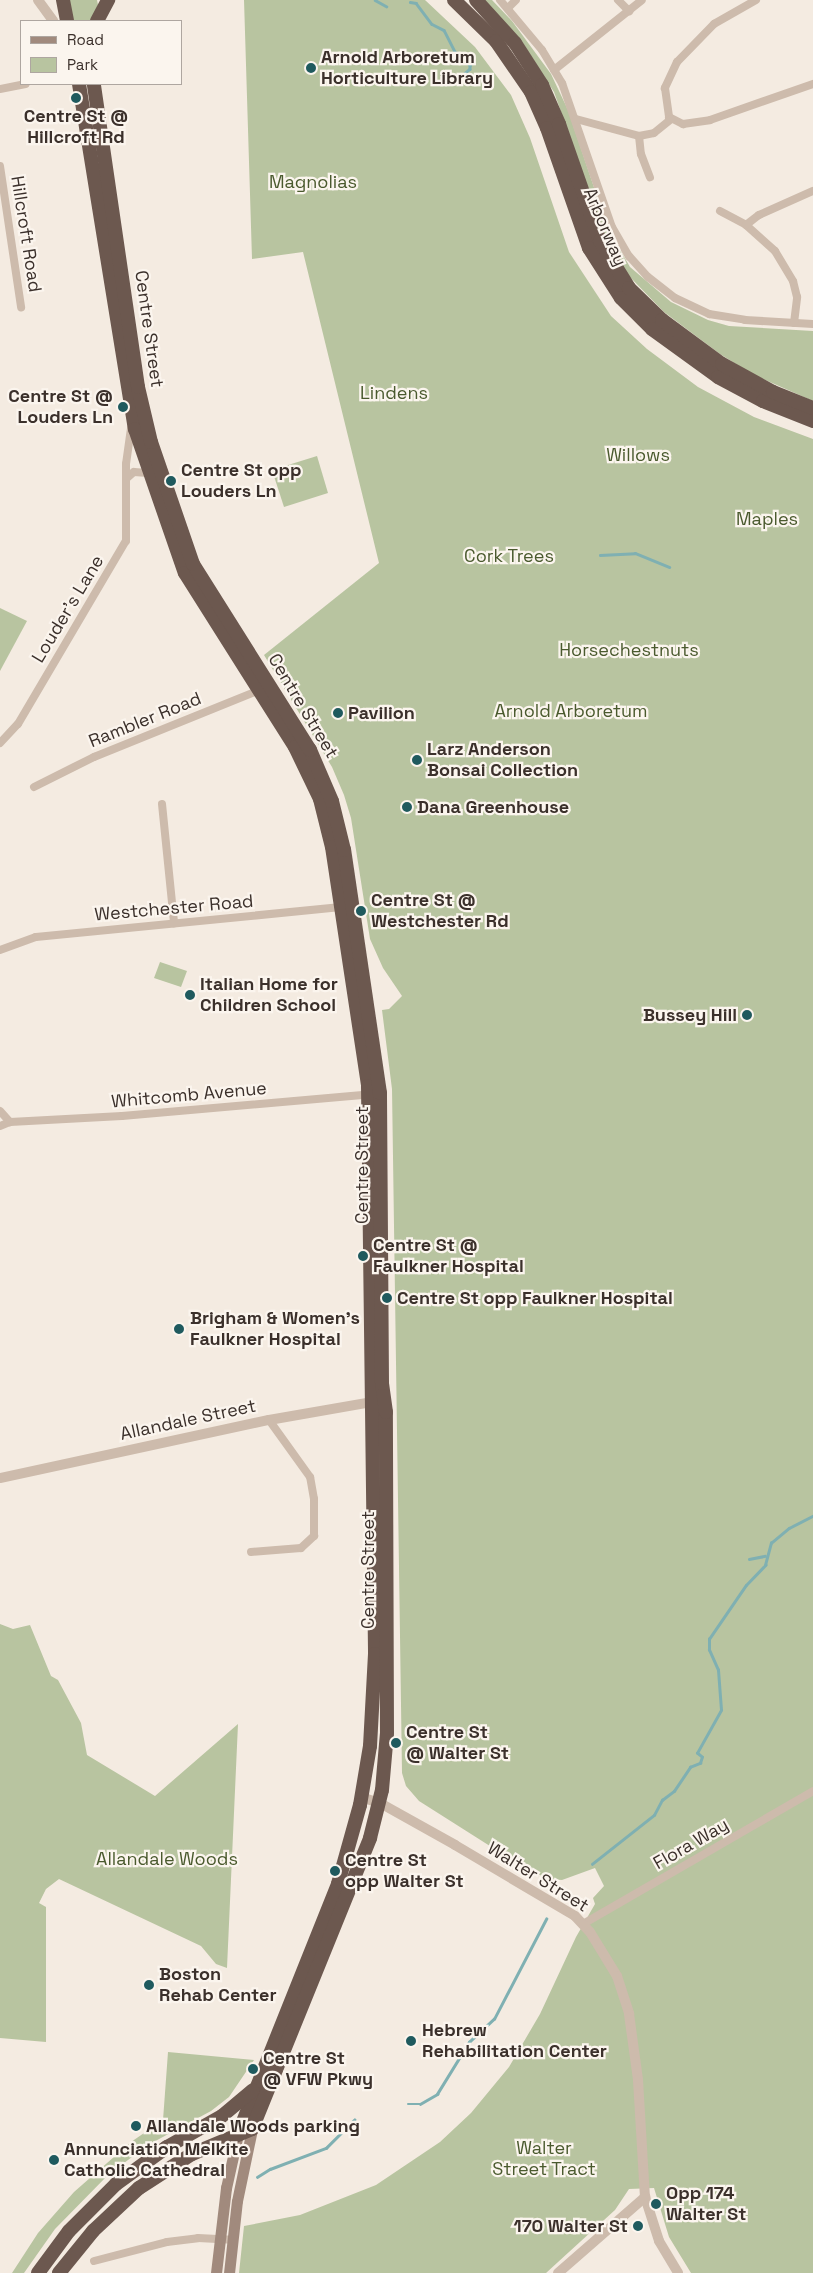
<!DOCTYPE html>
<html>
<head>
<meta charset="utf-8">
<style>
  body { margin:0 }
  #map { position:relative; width:813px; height:2273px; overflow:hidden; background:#f4ebe1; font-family:"Space Grotesk",sans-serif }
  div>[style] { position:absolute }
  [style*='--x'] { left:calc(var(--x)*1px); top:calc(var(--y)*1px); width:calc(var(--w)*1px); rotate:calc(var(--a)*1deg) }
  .green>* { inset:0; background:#b8c4a0 }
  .stream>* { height:2.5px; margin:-1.25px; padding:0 1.25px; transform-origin:1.25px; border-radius:1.25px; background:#7fb0b2 }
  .minor>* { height:8px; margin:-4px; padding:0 4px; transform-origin:4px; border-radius:4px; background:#cdbbac }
  .tertiary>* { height:10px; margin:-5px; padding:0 5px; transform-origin:5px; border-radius:5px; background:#cdbbac }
  .secondary>* { height:11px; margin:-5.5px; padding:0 5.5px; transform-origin:5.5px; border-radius:5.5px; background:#a18a7d }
  .trunk>* { height:14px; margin:-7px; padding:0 7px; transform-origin:7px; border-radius:7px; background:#6c584f }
  .dots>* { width:14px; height:14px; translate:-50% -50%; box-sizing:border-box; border:2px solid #fbf5ee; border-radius:50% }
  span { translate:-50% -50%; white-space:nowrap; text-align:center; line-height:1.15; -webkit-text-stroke:4.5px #fbf5ee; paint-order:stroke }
  .poi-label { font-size:18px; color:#3b302b; font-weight:700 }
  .left { translate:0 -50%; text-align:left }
  .right { translate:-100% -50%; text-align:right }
  .park-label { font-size:18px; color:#4a5a2e }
  .street-label { font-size:18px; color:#3b302b }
  .legend { position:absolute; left:20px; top:20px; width:162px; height:65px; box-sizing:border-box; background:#fbf5ee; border:1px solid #aea6a0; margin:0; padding:6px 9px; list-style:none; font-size:15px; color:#3b302b }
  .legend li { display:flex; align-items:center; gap:10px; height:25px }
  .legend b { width:25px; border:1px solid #aea6a0 }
</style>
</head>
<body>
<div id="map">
  <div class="green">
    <div style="clip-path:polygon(69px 0,97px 0,98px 5px,92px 21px,73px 21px)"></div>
    <div style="clip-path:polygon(244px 0,425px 0,475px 47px,511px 95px,530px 138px,569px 252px,611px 316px,647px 349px,698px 387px,754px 417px,813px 439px,813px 2273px,691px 2273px,669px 2237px,654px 2188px,629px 2189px,615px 2210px,546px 2273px,239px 2273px,244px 2226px,300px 2215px,376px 2185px,440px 2142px,471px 2113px,509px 2067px,540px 2014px,576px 1937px,595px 1904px,593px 1898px,604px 1886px,595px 1868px,562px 1880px,548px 1879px,520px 1865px,419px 1801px,406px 1786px,402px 1773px,392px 1089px,382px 1010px,389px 1009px,402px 996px,383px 968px,370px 939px,351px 818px,344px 795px,332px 767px,264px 655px,379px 563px,303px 252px,252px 259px)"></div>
    <div style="clip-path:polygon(484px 0,492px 0,512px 21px,551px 74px,568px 110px,608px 229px,630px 267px,671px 302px,708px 320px,729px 326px,813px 331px,813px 401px,752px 374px,720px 354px,664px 312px,627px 274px,606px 238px,554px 92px,521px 40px)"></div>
    <div style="clip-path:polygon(317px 456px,328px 493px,284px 507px,272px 470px)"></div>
    <div style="clip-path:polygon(0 608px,27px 621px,0 671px)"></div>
    <div style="clip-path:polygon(160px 962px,187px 971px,181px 987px,154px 978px)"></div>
    <div style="clip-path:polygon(0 1624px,13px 1629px,30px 1625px,51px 1676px,58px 1680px,81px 1723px,87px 1755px,155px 1796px,238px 1724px,227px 1968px,216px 1964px,201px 1946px,59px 1879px,46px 1889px,39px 1903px,46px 1907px,46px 2042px,0 2038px)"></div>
    <div style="clip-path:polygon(168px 2052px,254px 2060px,229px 2097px,211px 2111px,148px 2145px,108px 2175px,55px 2229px,24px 2273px,12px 2273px,38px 2233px,74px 2192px,131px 2142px,163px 2120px)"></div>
  </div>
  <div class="stream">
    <div style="--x:375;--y:0;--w:13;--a:29"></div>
    <div style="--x:410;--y:2;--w:6;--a:9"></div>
    <div style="--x:416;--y:3;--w:26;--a:53"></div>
    <div style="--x:432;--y:24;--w:13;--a:27"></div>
    <div style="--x:444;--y:30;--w:25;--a:63"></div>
    <div style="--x:455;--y:52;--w:20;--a:41"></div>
    <div style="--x:470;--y:65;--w:4;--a:90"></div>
    <div style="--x:470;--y:69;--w:20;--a:139"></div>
    <div style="--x:600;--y:555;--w:35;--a:-3"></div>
    <div style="--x:635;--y:553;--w:37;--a:22"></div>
    <div style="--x:749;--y:1559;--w:16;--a:-11"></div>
    <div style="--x:592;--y:1864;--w:79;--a:-38.3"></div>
    <div style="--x:654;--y:1815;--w:17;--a:-62"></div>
    <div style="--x:662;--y:1800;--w:15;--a:-37"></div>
    <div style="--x:674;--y:1791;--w:29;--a:-56"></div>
    <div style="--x:690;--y:1767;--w:11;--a:-22"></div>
    <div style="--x:700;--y:1763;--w:6;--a:-72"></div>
    <div style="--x:702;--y:1757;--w:6;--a:-141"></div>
    <div style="--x:697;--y:1753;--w:49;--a:-60.8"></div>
    <div style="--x:721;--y:1710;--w:40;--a:-94.3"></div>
    <div style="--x:718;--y:1670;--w:22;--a:-114"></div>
    <div style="--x:709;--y:1650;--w:11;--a:-90"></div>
    <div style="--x:709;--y:1639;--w:65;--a:-55.6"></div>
    <div style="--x:746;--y:1585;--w:28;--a:-46"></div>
    <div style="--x:765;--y:1565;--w:23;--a:-75"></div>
    <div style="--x:771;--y:1543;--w:23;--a:-40"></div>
    <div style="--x:789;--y:1528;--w:27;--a:-27"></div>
    <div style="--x:408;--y:2104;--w:12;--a:0"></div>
    <div style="--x:420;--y:2104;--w:20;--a:-30"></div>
    <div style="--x:437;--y:2094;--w:61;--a:-58.4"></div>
    <div style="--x:469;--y:2042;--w:34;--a:-43"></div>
    <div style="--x:494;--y:2019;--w:113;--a:-62.5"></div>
    <div style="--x:257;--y:2177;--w:15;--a:-32"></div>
    <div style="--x:270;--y:2169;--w:60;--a:-20.6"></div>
    <div style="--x:326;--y:2148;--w:40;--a:-45"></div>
  </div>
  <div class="minor">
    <div style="--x:500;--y:0;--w:65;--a:50"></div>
    <div style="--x:542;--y:50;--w:39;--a:59"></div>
    <div style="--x:562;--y:83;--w:152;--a:70.9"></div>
    <div style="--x:612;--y:227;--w:34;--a:60"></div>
    <div style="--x:629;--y:256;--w:28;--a:48"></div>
    <div style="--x:648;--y:277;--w:34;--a:38"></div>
    <div style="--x:675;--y:298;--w:38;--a:25"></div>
    <div style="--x:709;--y:314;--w:36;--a:9"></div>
    <div style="--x:745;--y:320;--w:68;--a:3.4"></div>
    <div style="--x:618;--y:0;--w:16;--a:45"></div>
    <div style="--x:756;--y:0;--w:48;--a:150.3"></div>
    <div style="--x:714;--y:24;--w:53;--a:134.2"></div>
    <div style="--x:677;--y:62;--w:29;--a:115"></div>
    <div style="--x:665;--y:88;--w:29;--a:82"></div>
    <div style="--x:669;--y:117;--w:16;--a:27"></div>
    <div style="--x:683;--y:124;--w:27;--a:-8"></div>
    <div style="--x:710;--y:120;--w:109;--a:-19.3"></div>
    <div style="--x:508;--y:8;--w:11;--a:-45"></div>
    <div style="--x:554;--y:70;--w:112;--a:-38.5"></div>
    <div style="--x:0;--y:89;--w:26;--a:-11"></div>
    <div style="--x:576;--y:119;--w:65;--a:15.1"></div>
    <div style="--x:639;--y:136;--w:15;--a:-11"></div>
    <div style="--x:654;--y:133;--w:22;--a:-39"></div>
    <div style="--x:639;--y:136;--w:18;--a:84"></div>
    <div style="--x:641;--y:154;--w:25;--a:69"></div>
    <div style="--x:0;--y:166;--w:143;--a:81.5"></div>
    <div style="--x:720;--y:211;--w:30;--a:28"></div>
    <div style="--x:794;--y:323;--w:26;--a:-83"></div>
    <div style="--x:797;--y:297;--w:16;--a:-104"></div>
    <div style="--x:793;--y:281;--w:35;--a:-121"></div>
    <div style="--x:775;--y:251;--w:39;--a:-138"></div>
    <div style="--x:746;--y:225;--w:16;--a:-38"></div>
    <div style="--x:759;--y:215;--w:59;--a:-24"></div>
    <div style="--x:127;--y:478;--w:9;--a:-41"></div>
    <div style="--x:134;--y:472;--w:14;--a:4"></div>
    <div style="--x:0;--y:743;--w:26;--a:-47"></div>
    <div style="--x:18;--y:724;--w:212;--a:-59.5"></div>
    <div style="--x:126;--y:541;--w:77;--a:-90"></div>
    <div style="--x:126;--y:464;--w:37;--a:-82"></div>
    <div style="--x:34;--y:787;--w:67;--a:-26.6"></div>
    <div style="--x:94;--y:757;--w:181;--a:-22"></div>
    <div style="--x:162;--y:804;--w:120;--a:84.2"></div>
    <div style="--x:0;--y:950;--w:38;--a:-20"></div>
    <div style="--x:36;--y:937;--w:309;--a:-5.6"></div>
    <div style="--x:0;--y:1111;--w:15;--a:48"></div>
    <div style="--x:0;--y:1126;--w:11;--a:-22"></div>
    <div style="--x:10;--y:1122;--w:112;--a:-3.1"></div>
    <div style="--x:122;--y:1116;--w:250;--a:-5"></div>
    <div style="--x:251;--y:1552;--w:50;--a:-4.6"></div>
    <div style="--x:301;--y:1548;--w:18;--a:-43"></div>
    <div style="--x:314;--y:1536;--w:37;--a:-90"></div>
    <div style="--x:314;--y:1499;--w:22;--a:-100"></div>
    <div style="--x:310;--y:1477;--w:70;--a:-125.7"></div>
    <div style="--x:583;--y:1924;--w:266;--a:-30"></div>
    <div style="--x:94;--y:2261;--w:75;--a:-14.6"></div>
    <div style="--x:167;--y:2242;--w:31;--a:-7"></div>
    <div style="--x:198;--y:2238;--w:34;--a:3"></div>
  </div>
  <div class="tertiary">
    <div style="--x:38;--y:0;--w:26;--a:54"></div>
    <div style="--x:0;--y:1478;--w:275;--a:-12.2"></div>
    <div style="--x:269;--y:1420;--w:111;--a:-9.9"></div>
    <div style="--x:361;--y:1797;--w:20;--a:18"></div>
    <div style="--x:380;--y:1803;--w:86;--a:29.2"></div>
    <div style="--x:455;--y:1845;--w:139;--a:30.6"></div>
    <div style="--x:575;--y:1916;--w:22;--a:47"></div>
    <div style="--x:590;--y:1932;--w:52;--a:58.5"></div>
    <div style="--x:617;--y:1976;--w:40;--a:72"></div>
    <div style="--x:629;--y:2014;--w:67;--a:82.2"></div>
    <div style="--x:638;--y:2080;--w:117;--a:86.6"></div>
    <div style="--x:645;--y:2197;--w:46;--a:72.3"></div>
    <div style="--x:659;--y:2241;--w:37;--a:59"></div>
    <div style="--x:558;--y:2273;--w:116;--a:-41.1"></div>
  </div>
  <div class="secondary">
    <div style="--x:216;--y:2273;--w:86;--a:-83.3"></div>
    <div style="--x:226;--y:2188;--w:55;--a:-77.5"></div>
    <div style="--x:229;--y:2273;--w:72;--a:-83.7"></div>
    <div style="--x:237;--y:2201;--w:74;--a:-78.2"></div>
  </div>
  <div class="trunk">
    <div style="--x:63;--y:0;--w:21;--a:79"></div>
    <div style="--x:454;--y:0;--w:59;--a:44.3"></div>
    <div style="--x:496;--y:41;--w:62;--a:55.5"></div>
    <div style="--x:531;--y:92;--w:39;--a:66"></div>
    <div style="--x:547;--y:128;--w:127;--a:70.7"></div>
    <div style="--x:589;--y:248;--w:59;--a:57.4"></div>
    <div style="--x:621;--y:298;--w:44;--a:45"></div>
    <div style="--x:652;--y:329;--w:82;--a:36"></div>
    <div style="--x:718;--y:377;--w:51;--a:28.1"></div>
    <div style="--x:763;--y:401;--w:54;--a:21.8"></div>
    <div style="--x:476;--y:0;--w:58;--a:47.8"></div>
    <div style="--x:515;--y:43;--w:50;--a:57.3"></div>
    <div style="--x:542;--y:85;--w:43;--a:66.4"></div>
    <div style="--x:559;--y:124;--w:124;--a:70.7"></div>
    <div style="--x:600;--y:241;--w:55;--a:58.3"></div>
    <div style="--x:629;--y:288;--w:46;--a:44.1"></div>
    <div style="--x:662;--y:320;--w:74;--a:36.3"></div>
    <div style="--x:722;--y:364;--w:58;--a:28.8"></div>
    <div style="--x:773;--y:392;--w:43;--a:21.8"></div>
    <div style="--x:97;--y:21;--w:24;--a:-62"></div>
    <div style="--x:79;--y:84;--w:350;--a:80.8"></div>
    <div style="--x:135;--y:429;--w:152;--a:70.9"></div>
    <div style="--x:185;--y:573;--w:206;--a:57.7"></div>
    <div style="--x:295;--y:747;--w:58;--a:64.3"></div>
    <div style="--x:320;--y:799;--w:49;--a:76"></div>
    <div style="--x:332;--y:847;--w:242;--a:81.4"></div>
    <div style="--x:368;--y:1086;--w:568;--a:89.29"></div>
    <div style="--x:375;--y:1654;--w:92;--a:93.1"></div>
    <div style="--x:370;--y:1746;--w:60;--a:99.6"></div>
    <div style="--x:360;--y:1805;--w:82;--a:105.6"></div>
    <div style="--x:338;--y:1884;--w:269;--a:111.8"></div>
    <div style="--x:38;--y:2273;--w:52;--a:-53.6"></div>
    <div style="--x:69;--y:2231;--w:66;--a:-45"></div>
    <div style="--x:116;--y:2184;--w:63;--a:-36"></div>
    <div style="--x:167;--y:2147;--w:63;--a:-29.4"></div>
    <div style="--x:222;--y:2116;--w:40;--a:-40"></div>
    <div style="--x:59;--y:2273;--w:54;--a:-51"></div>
    <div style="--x:93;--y:2231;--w:63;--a:-43.1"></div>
    <div style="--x:139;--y:2188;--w:63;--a:-32.7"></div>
    <div style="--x:192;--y:2154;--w:65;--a:-22.6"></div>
    <div style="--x:252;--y:2129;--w:314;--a:-67.9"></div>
    <div style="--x:370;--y:1838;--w:49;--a:-76"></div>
    <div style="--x:382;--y:1790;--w:57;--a:-85"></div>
    <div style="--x:387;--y:1733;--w:321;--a:-90.2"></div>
    <div style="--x:386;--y:1412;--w:29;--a:-98"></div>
    <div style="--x:382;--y:1383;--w:290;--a:-90.4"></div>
    <div style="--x:380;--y:1093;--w:246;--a:-98.4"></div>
    <div style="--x:344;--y:850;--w:50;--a:-103.8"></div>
    <div style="--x:332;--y:801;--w:56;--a:-113.3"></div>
    <div style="--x:310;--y:750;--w:220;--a:-122.2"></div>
    <div style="--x:193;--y:564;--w:129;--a:-109"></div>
    <div style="--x:151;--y:442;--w:57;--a:-103.3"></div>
    <div style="--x:138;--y:387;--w:306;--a:-98.3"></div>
  </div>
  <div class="dots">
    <div style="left:311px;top:68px;background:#1f5a5e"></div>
    <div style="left:76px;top:98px;background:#1f5a5e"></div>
    <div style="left:123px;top:407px;background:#1f5a5e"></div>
    <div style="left:171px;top:481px;background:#1f5a5e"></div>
    <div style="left:338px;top:713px;background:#1f5a5e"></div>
    <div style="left:417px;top:760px;background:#1f5a5e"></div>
    <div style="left:407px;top:807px;background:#1f5a5e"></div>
    <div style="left:361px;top:911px;background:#1f5a5e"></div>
    <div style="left:190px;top:995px;background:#1f5a5e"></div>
    <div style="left:747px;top:1015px;background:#1f5a5e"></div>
    <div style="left:363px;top:1256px;background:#1f5a5e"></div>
    <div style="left:387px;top:1298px;background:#1f5a5e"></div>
    <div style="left:179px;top:1329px;background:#1f5a5e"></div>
    <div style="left:396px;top:1743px;background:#1f5a5e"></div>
    <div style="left:335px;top:1871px;background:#1f5a5e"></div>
    <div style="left:149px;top:1985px;background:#1f5a5e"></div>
    <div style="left:411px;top:2041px;background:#1f5a5e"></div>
    <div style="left:253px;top:2069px;background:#1f5a5e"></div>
    <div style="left:136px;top:2126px;background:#1f5a5e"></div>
    <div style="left:54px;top:2160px;background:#1f5a5e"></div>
    <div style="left:656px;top:2204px;background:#1f5a5e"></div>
    <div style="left:638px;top:2226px;background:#1f5a5e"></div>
  </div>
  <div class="poi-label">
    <span class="left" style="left:321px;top:68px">Arnold Arboretum<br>Horticulture Library</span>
    <span style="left:76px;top:127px">Centre St @<br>Hillcroft Rd</span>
    <span class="right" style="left:113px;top:407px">Centre St @<br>Louders Ln</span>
    <span class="left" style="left:181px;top:481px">Centre St opp<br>Louders Ln</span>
    <span class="left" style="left:348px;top:713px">Pavilion</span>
    <span class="left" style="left:427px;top:760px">Larz Anderson<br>Bonsai Collection</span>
    <span class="left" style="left:417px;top:807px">Dana Greenhouse</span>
    <span class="left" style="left:371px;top:911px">Centre St @<br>Westchester Rd</span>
    <span class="left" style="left:200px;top:995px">Italian Home for<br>Children School</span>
    <span class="right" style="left:737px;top:1015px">Bussey Hill</span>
    <span class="left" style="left:373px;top:1256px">Centre St @<br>Faulkner Hospital</span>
    <span class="left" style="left:397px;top:1298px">Centre St opp Faulkner Hospital</span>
    <span class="left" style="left:190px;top:1329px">Brigham &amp; Women's<br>Faulkner Hospital</span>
    <span class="left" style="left:406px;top:1743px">Centre St<br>@ Walter St</span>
    <span class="left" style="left:345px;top:1871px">Centre St<br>opp Walter St</span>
    <span class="left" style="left:159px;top:1985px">Boston<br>Rehab Center</span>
    <span class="left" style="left:422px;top:2041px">Hebrew<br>Rehabilitation Center</span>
    <span class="left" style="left:263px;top:2069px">Centre St<br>@ VFW Pkwy</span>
    <span class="left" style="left:146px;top:2126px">Allandale Woods parking</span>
    <span class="left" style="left:64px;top:2160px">Annunciation Melkite<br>Catholic Cathedral</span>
    <span class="left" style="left:666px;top:2204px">Opp 174<br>Walter St</span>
    <span class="right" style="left:628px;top:2226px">170 Walter St</span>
  </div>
  <div class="park-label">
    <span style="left:313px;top:182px">Magnolias</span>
    <span style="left:394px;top:393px">Lindens</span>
    <span style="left:638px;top:455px">Willows</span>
    <span style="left:767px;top:519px">Maples</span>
    <span style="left:509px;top:556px">Cork Trees</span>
    <span style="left:629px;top:650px">Horsechestnuts</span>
    <span style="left:571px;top:711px">Arnold Arboretum</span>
    <span style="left:167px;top:1859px">Allandale Woods</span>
    <span style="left:544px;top:2159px">Walter<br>Street Tract</span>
  </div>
  <div class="street-label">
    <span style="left:605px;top:227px;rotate:67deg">Arborway</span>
    <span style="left:26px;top:234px;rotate:81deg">Hillcroft Road</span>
    <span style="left:149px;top:329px;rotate:82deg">Centre Street</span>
    <span style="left:68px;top:609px;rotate:-59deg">Louder's Lane</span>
    <span style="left:303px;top:706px;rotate:59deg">Centre Street</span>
    <span style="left:145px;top:720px;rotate:-22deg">Rambler Road</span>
    <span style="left:174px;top:908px;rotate:-5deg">Westchester Road</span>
    <span style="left:189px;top:1095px;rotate:-5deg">Whitcomb Avenue</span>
    <span style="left:362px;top:1165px;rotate:-90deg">Centre Street</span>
    <span style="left:188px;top:1420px;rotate:-12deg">Allandale Street</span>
    <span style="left:368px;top:1570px;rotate:-90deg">Centre Street</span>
    <span style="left:691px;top:1844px;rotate:-30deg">Flora Way</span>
    <span style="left:538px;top:1877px;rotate:32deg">Walter Street</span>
  </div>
  <ul class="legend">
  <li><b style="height:6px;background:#a18a7d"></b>Road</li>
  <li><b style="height:14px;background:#b8c4a0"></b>Park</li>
  </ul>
</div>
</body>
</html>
